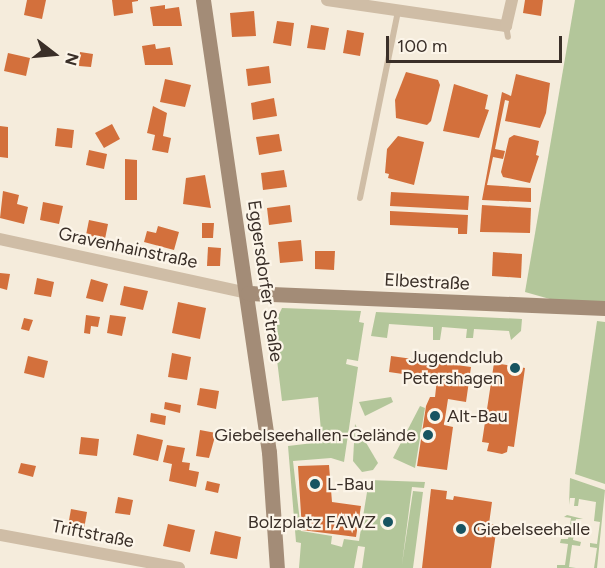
<!DOCTYPE html>
<html>
<head>
<meta charset="utf-8">
<style>
  body { margin:0 }
  #map { position:relative; width:605px; height:568px; overflow:hidden; background:#f5ecdc; font-family:Figtree,sans-serif }
  div>[style] { position:absolute }
  [style*='--x'] { left:calc(var(--x)*1px); top:calc(var(--y)*1px); width:calc(var(--w)*1px); rotate:calc(var(--a)*1deg) }
  .green>* { inset:0; background:#b3c69a }
  .building>* { inset:0; background:#d3703c }
  .lane>* { height:6px; margin:-3px; padding:0 3px; transform-origin:3px; border-radius:3px; background:#cfbda6 }
  .street>* { height:12px; margin:-6px; padding:0 6px; transform-origin:6px; border-radius:6px; background:#cfbda6 }
  .secondary>* { height:15px; margin:-7.5px; padding:0 7.5px; transform-origin:7.5px; border-radius:7.5px; background:#a38c77 }
  .dots>* { width:16px; height:16px; translate:-50% -50%; box-sizing:border-box; border:3px solid #fcf5e9; border-radius:50% }
  span { translate:-50% -50%; white-space:nowrap; text-align:center; line-height:1.15; -webkit-text-stroke:4.5px #fcf5e9; paint-order:stroke }
  .street-label { font-size:18px; color:#3a2f28 }
  .poi-label { font-size:18px; color:#3a2f28 }
  .right { translate:-100% -50%; text-align:right }
  .left { translate:0 -50%; text-align:left }
  .north { position:absolute; left:24px; top:24px; width:60px; height:60px; -webkit-text-stroke:4px #fcf5e9; paint-order:stroke; rotate:106deg; font-size:16px; font-weight:700; line-height:24px; text-align:center; color:#3a2f28 }
  .north::after { content:''; display:block; margin:auto; width:21px; height:27px; background:#3a2f28; clip-path:polygon(50% 0,100% 100%,50% 72%,0 100%) }
  .scale { position:absolute; left:386px; top:36px; width:176px; height:27px; box-sizing:border-box; border:3px solid #3a2f28; border-top:0; padding-left:8px; font-size:18px; line-height:21px; white-space:nowrap; color:#3a2f28; -webkit-text-stroke:4px #fcf5e9; paint-order:stroke }
</style>
</head>
<body>
<div id="map">
  <div class="green">
    <div style="clip-path:polygon(575px 0,605px 0,605px 304px,564px 303px,525px 292px)"></div>
    <div style="clip-path:polygon(282px 308px,361px 311px,359px 322px,364px 323px,358px 361px,347px 359px,346px 364px,358px 367px,344px 462px,331px 458px,293px 461px,301px 531px,332px 536px,331px 544px,342px 547px,344px 539px,359px 541px,369px 480px,425px 482px,424px 488px,412px 487px,402px 564px,413px 491px,423px 492px,413px 568px,362px 568px,365px 547px,358px 546px,354px 568px,299px 568px,301px 543px,296px 542px,288px 446px,322px 442px,318px 397px,282px 401px,273px 327px)"></div>
    <div style="clip-path:polygon(376px 312px,522px 319px,521px 331px,511px 340px,509px 331px,474px 329px,473px 338px,466px 338px,467px 329px,442px 327px,440px 340px,433px 340px,433px 327px,389px 324px,387px 338px,371px 336px)"></div>
    <div style="clip-path:polygon(597px 321px,605px 322px,605px 484px,575px 474px)"></div>
    <div style="clip-path:polygon(391px 397px,393px 402px,365px 416px,359px 402px)"></div>
    <div style="clip-path:polygon(420px 406px,425px 408px,415px 468px,393px 458px)"></div>
    <div style="clip-path:polygon(355px 424px,378px 463px,373px 470px,362px 472px,353px 461px)"></div>
    <div style="clip-path:polygon(570px 478px,605px 490px,597px 568px,594px 568px,597px 548px,590px 547px,590px 543px,597px 544px,600px 522px,594px 521px,596px 502px,579px 499px,578px 506px,574px 506px,575px 498px,570px 498px,569px 505px)"></div>
    <div style="clip-path:polygon(567px 515px,583px 519px,576px 519px,573px 540px,581px 542px,580px 546px,572px 545px,569px 567px,576px 568px,557px 568px,557px 565px,565px 565px,568px 544px,560px 543px,561px 539px,568px 539px,571px 518px,564px 517px)"></div>
  </div>
  <div class="building">
    <div style="clip-path:polygon(27px 0,46px 0,42px 19px,24px 15px)"></div>
    <div style="clip-path:polygon(112px 0,138px 0,138px 1px,132px 2px,133px 13px,114px 16px)"></div>
    <div style="clip-path:polygon(525px 0,543px 0,541px 16px,523px 13px)"></div>
    <div style="clip-path:polygon(165px 5px,165px 9px,179px 7px,182px 26px,153px 26px,150px 7px)"></div>
    <div style="clip-path:polygon(254px 11px,256px 36px,232px 37px,230px 13px)"></div>
    <div style="clip-path:polygon(277px 21px,294px 23px,291px 46px,273px 43px)"></div>
    <div style="clip-path:polygon(311px 25px,329px 28px,325px 50px,307px 48px)"></div>
    <div style="clip-path:polygon(347px 30px,364px 33px,360px 56px,343px 53px)"></div>
    <div style="clip-path:polygon(155px 44px,156px 49px,170px 47px,173px 65px,145px 65px,142px 46px)"></div>
    <div style="clip-path:polygon(80px 52px,93px 54px,91px 67px,79px 66px)"></div>
    <div style="clip-path:polygon(8px 53px,30px 58px,26px 76px,4px 71px)"></div>
    <div style="clip-path:polygon(269px 66px,271px 83px,248px 86px,246px 69px)"></div>
    <div style="clip-path:polygon(406px 72px,438px 80px,440px 85px,431px 121px,427px 125px,396px 118px,395px 100px)"></div>
    <div style="clip-path:polygon(516px 74px,550px 83px,546px 113px,540px 128px,505px 121px,509px 101px,505px 100px,495px 149px,505px 151px,503px 159px,493px 157px,487px 185px,531px 188px,531px 202px,482px 200px,502px 92px,511px 96px)"></div>
    <div style="clip-path:polygon(165px 79px,191px 85px,185px 107px,160px 102px)"></div>
    <div style="clip-path:polygon(454px 84px,488px 95px,485px 109px,489px 110px,479px 138px,443px 131px)"></div>
    <div style="clip-path:polygon(274px 98px,277px 116px,253px 120px,251px 103px)"></div>
    <div style="clip-path:polygon(153px 106px,167px 113px,163px 136px,171px 138px,168px 153px,152px 150px,155px 135px,147px 133px)"></div>
    <div style="clip-path:polygon(112px 124px,120px 139px,104px 148px,95px 133px)"></div>
    <div style="clip-path:polygon(0 126px,8px 127px,8px 158px,0 157px)"></div>
    <div style="clip-path:polygon(57px 128px,74px 130px,72px 148px,55px 146px)"></div>
    <div style="clip-path:polygon(279px 134px,282px 151px,259px 155px,256px 137px)"></div>
    <div style="clip-path:polygon(514px 135px,539px 141px,536px 155px,539px 156px,530px 183px,503px 177px,501px 172px,509px 138px)"></div>
    <div style="clip-path:polygon(398px 136px,424px 142px,414px 185px,388px 178px,389px 174px,385px 173px,387px 149px)"></div>
    <div style="clip-path:polygon(89px 150px,107px 154px,104px 169px,86px 165px)"></div>
    <div style="clip-path:polygon(125px 159px,137px 160px,137px 200px,125px 200px)"></div>
    <div style="clip-path:polygon(284px 170px,287px 187px,263px 190px,261px 173px)"></div>
    <div style="clip-path:polygon(205px 175px,211px 208px,183px 204px,186px 178px)"></div>
    <div style="clip-path:polygon(3px 191px,19px 195px,17px 204px,28px 207px,24px 224px,0 218px)"></div>
    <div style="clip-path:polygon(391px 192px,469px 196px,468px 210px,390px 206px)"></div>
    <div style="clip-path:polygon(43px 202px,63px 206px,59px 224px,40px 220px)"></div>
    <div style="clip-path:polygon(290px 205px,292px 222px,269px 225px,267px 208px)"></div>
    <div style="clip-path:polygon(482px 205px,531px 208px,530px 233px,480px 232px)"></div>
    <div style="clip-path:polygon(390px 211px,468px 215px,467px 234px,458px 234px,458px 228px,390px 225px)"></div>
    <div style="clip-path:polygon(89px 220px,108px 224px,105px 239px,86px 235px)"></div>
    <div style="clip-path:polygon(202px 223px,214px 223px,213px 238px,202px 238px)"></div>
    <div style="clip-path:polygon(158px 226px,179px 232px,174px 250px,144px 242px,147px 231px,156px 233px)"></div>
    <div style="clip-path:polygon(301px 240px,303px 261px,280px 263px,278px 242px)"></div>
    <div style="clip-path:polygon(208px 247px,221px 248px,220px 266px,207px 266px)"></div>
    <div style="clip-path:polygon(315px 251px,335px 251px,334px 270px,315px 269px)"></div>
    <div style="clip-path:polygon(493px 252px,522px 254px,521px 278px,492px 276px)"></div>
    <div style="clip-path:polygon(0 273px,10px 274px,7px 290px,0 288px)"></div>
    <div style="clip-path:polygon(37px 278px,54px 282px,51px 297px,34px 294px)"></div>
    <div style="clip-path:polygon(91px 279px,108px 284px,103px 302px,86px 298px)"></div>
    <div style="clip-path:polygon(124px 286px,148px 291px,143px 310px,120px 305px)"></div>
    <div style="clip-path:polygon(178px 302px,206px 308px,200px 339px,172px 333px)"></div>
    <div style="clip-path:polygon(86px 315px,100px 317px,98px 327px,91px 326px,90px 334px,84px 333px)"></div>
    <div style="clip-path:polygon(110px 315px,126px 317px,122px 336px,107px 333px)"></div>
    <div style="clip-path:polygon(24px 318px,33px 320px,29px 331px,21px 329px)"></div>
    <div style="clip-path:polygon(172px 353px,191px 357px,187px 380px,168px 377px)"></div>
    <div style="clip-path:polygon(28px 356px,48px 361px,44px 378px,24px 373px)"></div>
    <div style="clip-path:polygon(391px 356px,471px 367px,466px 402px,448px 399px,444px 425px,453px 427px,447px 470px,417px 466px,426px 406px,430px 397px,435px 397px,437px 379px,389px 372px)"></div>
    <div style="clip-path:polygon(494px 363px,525px 368px,514px 447px,508px 446px,507px 452px,502px 454px,487px 451px,489px 443px,482px 442px)"></div>
    <div style="clip-path:polygon(200px 388px,219px 391px,216px 409px,197px 405px)"></div>
    <div style="clip-path:polygon(165px 402px,181px 405px,180px 413px,164px 409px)"></div>
    <div style="clip-path:polygon(151px 413px,166px 416px,165px 425px,150px 422px)"></div>
    <div style="clip-path:polygon(200px 430px,216px 433px,209px 458px,196px 456px)"></div>
    <div style="clip-path:polygon(137px 434px,163px 440px,158px 461px,133px 455px)"></div>
    <div style="clip-path:polygon(81px 437px,99px 439px,97px 456px,79px 454px)"></div>
    <div style="clip-path:polygon(167px 445px,185px 448px,182px 462px,190px 463px,189px 470px,199px 472px,196px 487px,169px 481px,172px 464px,163px 462px)"></div>
    <div style="clip-path:polygon(21px 463px,36px 466px,33px 477px,18px 473px)"></div>
    <div style="clip-path:polygon(329px 465px,332px 502px,361px 506px,356px 537px,302px 530px,298px 466px)"></div>
    <div style="clip-path:polygon(207px 481px,220px 484px,218px 493px,205px 490px)"></div>
    <div style="clip-path:polygon(431px 489px,447px 491px,446px 499px,453px 500px,454px 496px,492px 502px,489px 524px,497px 525px,491px 568px,422px 568px)"></div>
    <div style="clip-path:polygon(118px 497px,133px 500px,130px 515px,115px 513px)"></div>
    <div style="clip-path:polygon(71px 509px,87px 512px,84px 529px,68px 526px)"></div>
    <div style="clip-path:polygon(168px 524px,195px 530px,190px 552px,163px 546px)"></div>
    <div style="clip-path:polygon(215px 531px,241px 537px,237px 559px,210px 554px)"></div>
  </div>
  <div class="lane">
    <div style="--x:506;--y:26;--w:11;--a:80"></div>
    <div style="--x:360;--y:198;--w:191;--a:-78.5"></div>
  </div>
  <div class="street">
    <div style="--x:327;--y:0;--w:181;--a:8.3"></div>
    <div style="--x:506;--y:26;--w:27;--a:-77"></div>
    <div style="--x:0;--y:239;--w:254;--a:12.3"></div>
    <div style="--x:0;--y:535;--w:182;--a:10.4"></div>
  </div>
  <div class="secondary">
    <div style="--x:203;--y:0;--w:457;--a:81.7"></div>
    <div style="--x:269;--y:452;--w:116;--a:86.1"></div>
    <div style="--x:248;--y:293;--w:357;--a:2.4"></div>
  </div>
  <div class="dots">
    <div style="left:515px;top:368px;background:#185461"></div>
    <div style="left:435px;top:416px;background:#185461"></div>
    <div style="left:428px;top:435px;background:#185461"></div>
    <div style="left:315px;top:484px;background:#185461"></div>
    <div style="left:388px;top:522px;background:#185461"></div>
    <div style="left:461px;top:529px;background:#185461"></div>
  </div>
  <div class="street-label">
    <span style="left:128px;top:248px;rotate:12deg">Gravenhainstraße</span>
    <span style="left:265px;top:281px;rotate:82deg">Eggersdorfer Straße</span>
    <span style="left:427px;top:282px;rotate:3deg">Elbestraße</span>
    <span style="left:93px;top:534px;rotate:11deg">Triftstraße</span>
  </div>
  <div class="poi-label">
    <span class="right" style="left:503px;top:368px">Jugendclub<br>Petershagen</span>
    <span class="left" style="left:447px;top:416px">Alt-Bau</span>
    <span class="right" style="left:416px;top:435px">Giebelseehallen-Gelände</span>
    <span class="left" style="left:327px;top:484px">L-Bau</span>
    <span class="right" style="left:376px;top:522px">Bolzplatz FAWZ</span>
    <span class="left" style="left:473px;top:529px">Giebelseehalle</span>
  </div>
  <div class="north">N</div>
  <div class="scale">100 m</div>
</div>
</body>
</html>
